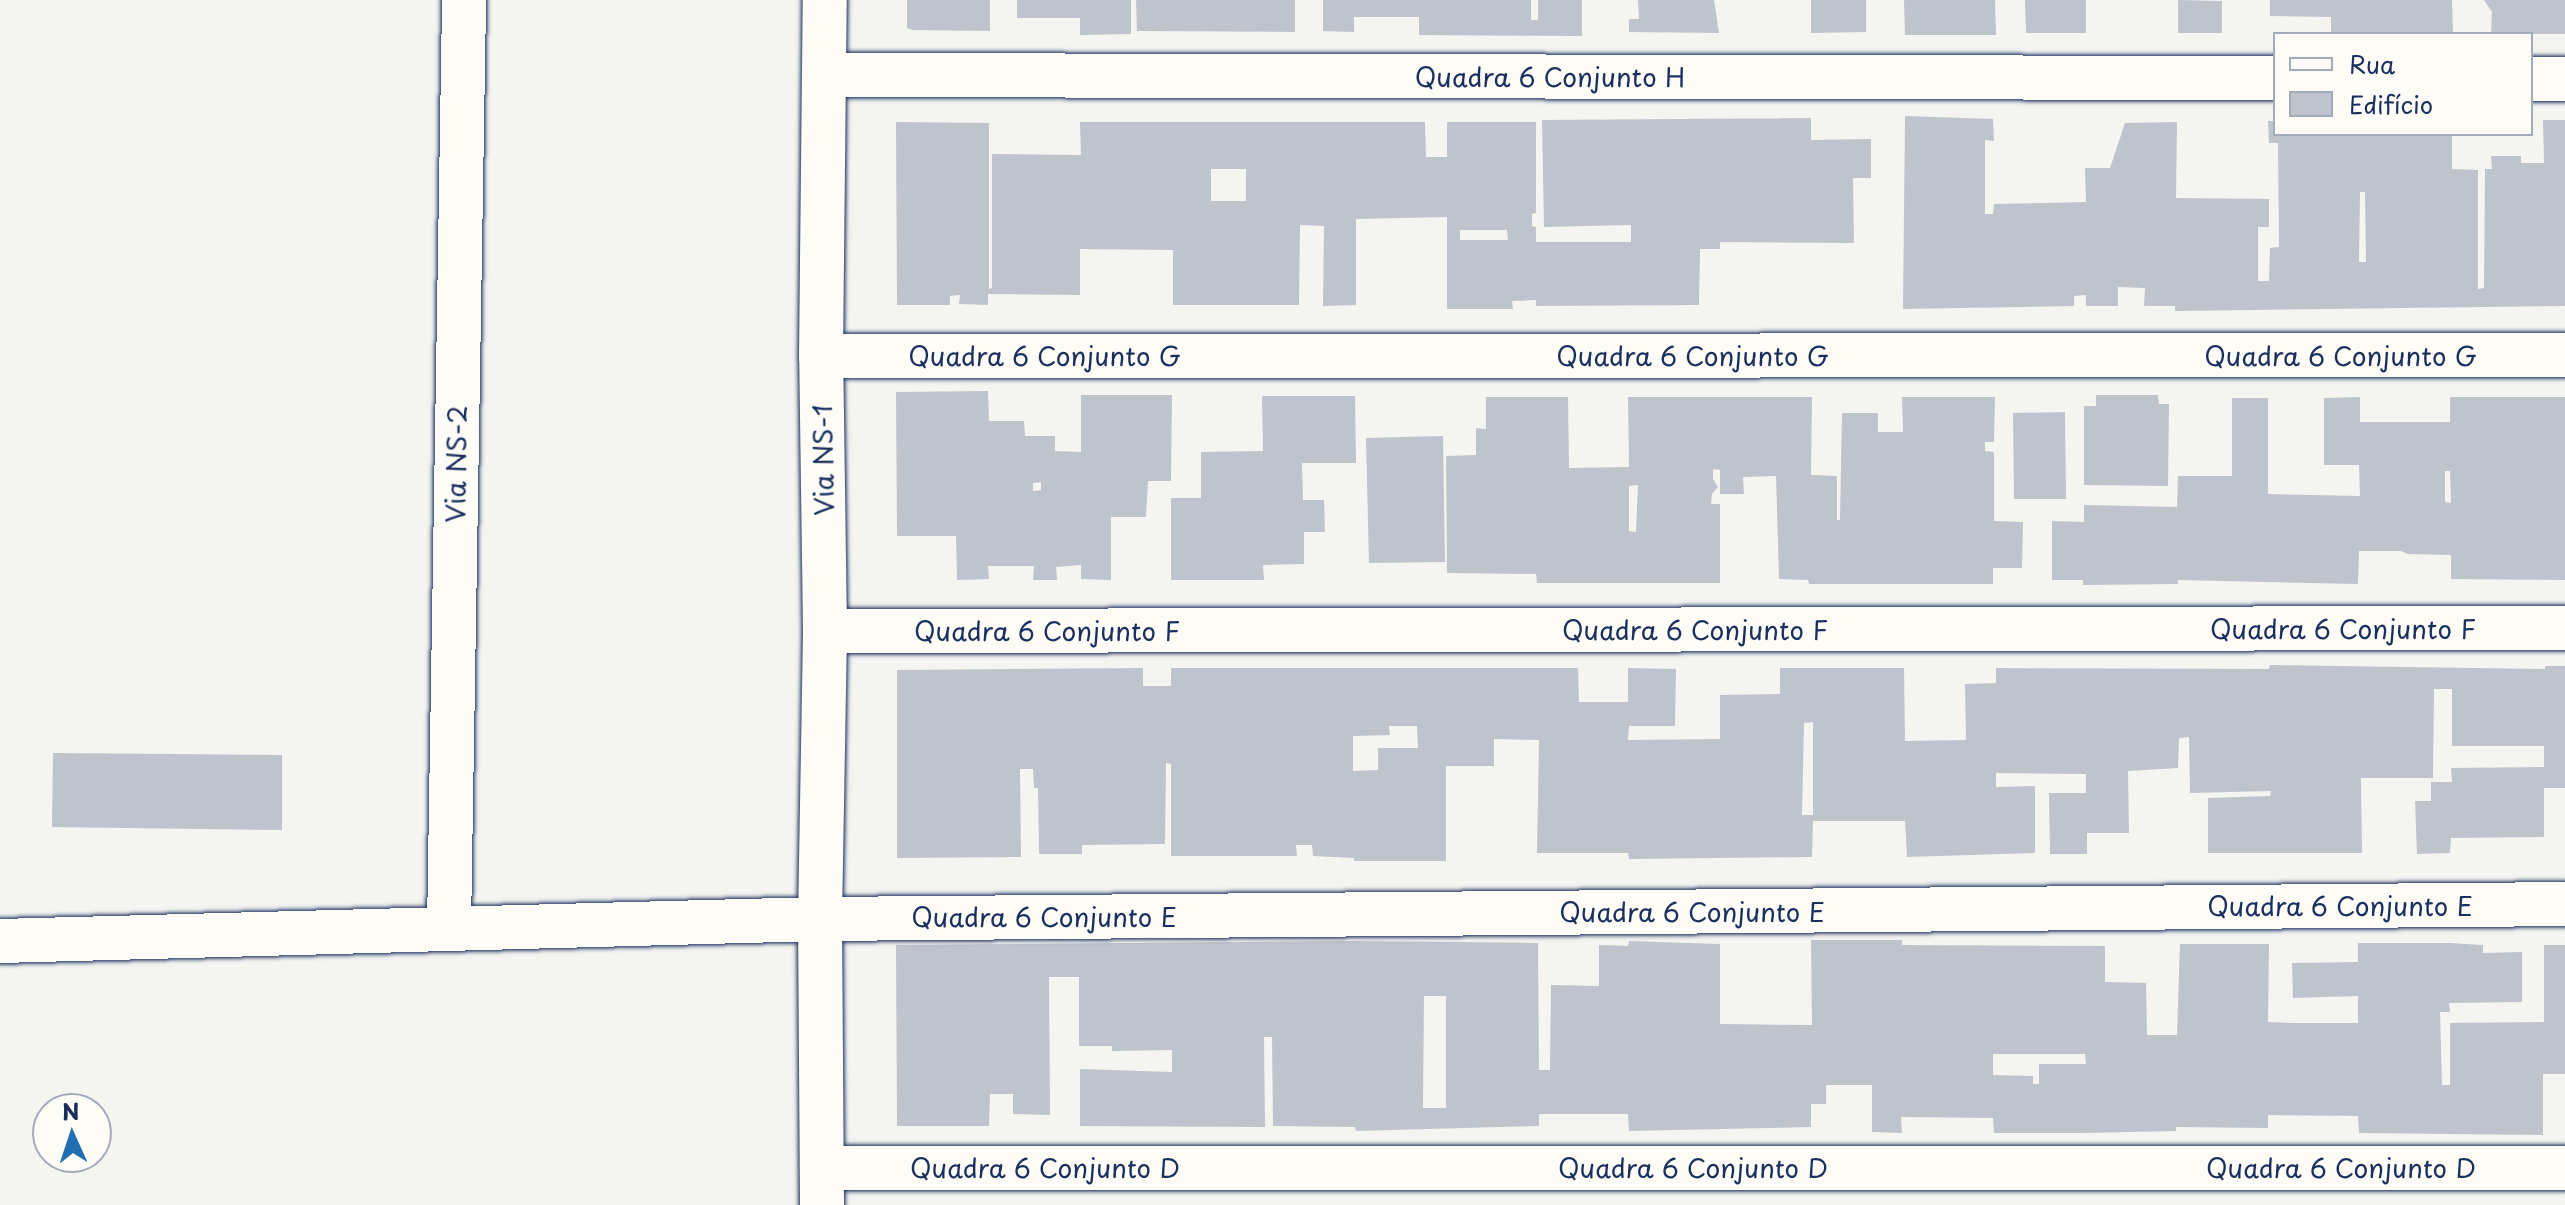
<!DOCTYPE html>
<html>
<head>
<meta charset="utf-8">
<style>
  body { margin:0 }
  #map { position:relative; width:2565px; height:1205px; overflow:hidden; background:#f4f4f1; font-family:"Playpen Sans",sans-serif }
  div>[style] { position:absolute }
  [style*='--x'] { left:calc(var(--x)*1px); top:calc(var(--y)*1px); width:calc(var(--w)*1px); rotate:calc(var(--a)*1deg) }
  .building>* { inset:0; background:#bfc3cc }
  .roads { filter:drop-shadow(0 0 2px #1b2f5e) drop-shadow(0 0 2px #1b2f5e) }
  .minor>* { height:44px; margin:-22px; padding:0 22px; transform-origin:22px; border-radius:22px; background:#fdfcf7 }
  .primary>* { height:44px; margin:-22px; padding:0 22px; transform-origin:22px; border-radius:22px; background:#fdfcf7 }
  span { translate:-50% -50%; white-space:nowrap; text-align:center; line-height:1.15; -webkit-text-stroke:7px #fdfcf7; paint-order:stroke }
  .street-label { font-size:26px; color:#1b2f5e }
  .legend { position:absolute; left:2273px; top:32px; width:260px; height:104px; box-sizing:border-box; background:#fdfcf7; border:2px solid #a3aaba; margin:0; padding:10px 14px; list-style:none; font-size:24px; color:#1b2f5e }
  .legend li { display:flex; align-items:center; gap:16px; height:40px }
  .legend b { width:40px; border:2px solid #a3aaba }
  .north { position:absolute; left:32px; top:1093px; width:80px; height:80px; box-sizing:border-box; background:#fdfcf7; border:2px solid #a3aaba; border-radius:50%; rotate:357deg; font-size:22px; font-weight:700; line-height:32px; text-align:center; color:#1b2f5e }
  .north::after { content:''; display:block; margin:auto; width:28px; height:36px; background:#1f6fb2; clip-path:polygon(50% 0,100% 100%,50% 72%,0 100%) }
</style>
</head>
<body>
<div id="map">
  <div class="building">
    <div style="clip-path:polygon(907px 0,990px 0,990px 31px,913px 30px,907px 28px)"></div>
    <div style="clip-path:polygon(1017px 0,1131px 0,1131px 34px,1080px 35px,1080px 18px,1017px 18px)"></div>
    <div style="clip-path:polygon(1136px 0,1295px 0,1295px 32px,1137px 31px)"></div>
    <div style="clip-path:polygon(1323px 0,1531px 0,1531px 20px,1538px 20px,1538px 0,1582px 0,1582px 36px,1419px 35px,1419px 17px,1354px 17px,1354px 32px,1323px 31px)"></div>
    <div style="clip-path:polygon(1638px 0,1714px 0,1719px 33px,1629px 32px,1629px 19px,1639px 19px)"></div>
    <div style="clip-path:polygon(1811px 0,1866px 0,1866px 32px,1811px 33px)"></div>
    <div style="clip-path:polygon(1904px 0,1995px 0,1996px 35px,1905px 35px)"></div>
    <div style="clip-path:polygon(2025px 0,2086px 0,2086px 33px,2026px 33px)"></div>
    <div style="clip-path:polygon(2178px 0,2222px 1px,2222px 33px,2178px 33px)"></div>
    <div style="clip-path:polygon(2270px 0,2452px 0,2453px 34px,2331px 33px,2331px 17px,2270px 16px)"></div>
    <div style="clip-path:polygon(2484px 0,2565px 0,2565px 34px,2491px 34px,2492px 12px)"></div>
    <div style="clip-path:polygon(evenodd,1905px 116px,1993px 119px,1994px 141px,1985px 140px,1985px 214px,1993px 214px,1994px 204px,2086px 202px,2085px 168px,2110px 168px,2125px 123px,2177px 122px,2176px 198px,2269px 199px,2269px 227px,2258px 227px,2258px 281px,2269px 281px,2270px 248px,2279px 247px,2278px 143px,2269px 143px,2268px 121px,2275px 121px,2275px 134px,2452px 134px,2452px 169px,2478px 170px,2478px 289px,2484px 288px,2485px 169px,2492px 169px,2491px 156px,2521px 156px,2521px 163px,2544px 163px,2543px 120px,2565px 120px,2565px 306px,2175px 311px,2175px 306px,2144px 306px,2145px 288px,2118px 287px,2118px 306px,2086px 306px,2086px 295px,2074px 296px,2074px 306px,1903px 309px,1905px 116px,2360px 192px,2365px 192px,2366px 262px,2359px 262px,2360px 192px)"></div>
    <div style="clip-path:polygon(evenodd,1811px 118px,1811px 140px,1871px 139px,1871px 178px,1853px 178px,1854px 243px,1720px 242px,1720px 249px,1700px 249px,1699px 305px,1536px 306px,1536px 300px,1512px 301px,1513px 309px,1447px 309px,1447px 217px,1356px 219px,1356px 305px,1323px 306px,1324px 226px,1300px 225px,1299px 305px,1173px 305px,1173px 250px,1080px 249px,1080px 295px,988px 294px,988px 305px,959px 304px,960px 295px,950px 296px,950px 305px,897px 305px,896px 122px,989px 123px,989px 289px,992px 288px,992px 154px,1081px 155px,1080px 122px,1425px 122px,1426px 157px,1447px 157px,1447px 122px,1536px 122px,1536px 213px,1532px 214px,1532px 226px,1536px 227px,1536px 242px,1631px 242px,1631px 225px,1544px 227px,1542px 120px,1811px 118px,1211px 169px,1246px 169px,1246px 201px,1211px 201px,1211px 169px,1811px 118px,1460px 230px,1507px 230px,1508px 240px,1460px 240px,1460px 230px)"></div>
    <div style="clip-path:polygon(evenodd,988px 391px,989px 421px,1024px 421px,1025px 436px,1055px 436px,1055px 451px,1081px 452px,1081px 395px,1172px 395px,1171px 481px,1148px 481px,1146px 517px,1111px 517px,1111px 580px,1081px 579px,1081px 565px,1056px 567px,1057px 580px,1033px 580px,1034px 566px,988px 566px,989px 579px,957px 580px,956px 536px,897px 536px,896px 392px,988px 391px,1041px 482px,1041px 490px,1033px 491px,1033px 483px,1041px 482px)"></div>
    <div style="clip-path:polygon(2096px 395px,2158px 395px,2159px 404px,2169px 404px,2168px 486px,2084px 485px,2084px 406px,2096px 406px)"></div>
    <div style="clip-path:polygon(1262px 396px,1355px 396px,1356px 463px,1302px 463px,1303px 500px,1324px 500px,1325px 532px,1304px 532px,1304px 564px,1263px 565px,1264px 580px,1171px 580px,1171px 498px,1201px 498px,1201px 452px,1263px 451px)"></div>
    <div style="clip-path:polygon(evenodd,1486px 397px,1568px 397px,1569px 468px,1629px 467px,1628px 397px,1812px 397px,1811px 475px,1837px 476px,1837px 520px,1840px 520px,1842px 413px,1878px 413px,1878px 432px,1903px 432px,1902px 397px,1995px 397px,1994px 442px,1985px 442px,1985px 451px,1994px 452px,1994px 521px,2023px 522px,2022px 568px,1993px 568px,1993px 584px,1809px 584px,1808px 580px,1779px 579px,1776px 476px,1743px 477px,1744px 494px,1720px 494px,1720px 470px,1713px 469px,1713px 479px,1718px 487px,1712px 494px,1711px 504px,1720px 504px,1720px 583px,1537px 583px,1536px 574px,1447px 573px,1446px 456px,1476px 455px,1476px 428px,1486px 429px,1486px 397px,1638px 485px,1636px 532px,1629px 531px,1629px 486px,1638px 485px)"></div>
    <div style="clip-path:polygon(evenodd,2360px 397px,2360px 422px,2450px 422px,2450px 397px,2565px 397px,2565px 580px,2451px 579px,2451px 555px,2408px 554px,2401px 551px,2359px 551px,2358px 584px,2178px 580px,2178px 584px,2083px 585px,2083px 580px,2052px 580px,2052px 521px,2084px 522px,2084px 505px,2177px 507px,2178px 476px,2232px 476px,2232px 398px,2268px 398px,2268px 494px,2360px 496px,2359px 465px,2324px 465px,2324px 398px,2360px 397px,2445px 471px,2450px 471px,2451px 503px,2445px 502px,2445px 471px)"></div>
    <div style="clip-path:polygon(2065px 412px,2066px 499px,2014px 499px,2013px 413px)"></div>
    <div style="clip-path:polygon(1443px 436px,1445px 562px,1369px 563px,1366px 438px)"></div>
    <div style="clip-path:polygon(evenodd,2270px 665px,2545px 669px,2545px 666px,2565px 666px,2565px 788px,2544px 788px,2544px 837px,2451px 838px,2450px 853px,2417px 854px,2415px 801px,2431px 801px,2431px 782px,2452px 782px,2451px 768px,2544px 767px,2544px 746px,2452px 746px,2452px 689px,2434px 689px,2433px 778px,2361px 778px,2362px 853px,2208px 853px,2208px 798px,2270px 796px,2271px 791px,2190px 793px,2189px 737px,2179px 738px,2178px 768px,2128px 771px,2129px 833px,2087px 833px,2087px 854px,2050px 854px,2049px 793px,2086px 793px,2086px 774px,1996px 773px,1996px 787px,2035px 786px,2035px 853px,1907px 857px,1905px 821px,1813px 821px,1812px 857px,1629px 859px,1628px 853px,1537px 853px,1539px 740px,1494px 739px,1494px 766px,1446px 766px,1446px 861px,1354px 861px,1354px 858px,1313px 856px,1312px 845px,1296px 845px,1297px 856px,1171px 856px,1171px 764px,1166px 763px,1165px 844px,1082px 845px,1082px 854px,1039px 854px,1038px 788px,1034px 788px,1033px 769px,1020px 769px,1021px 857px,897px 858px,897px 670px,1143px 668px,1143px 686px,1171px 686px,1171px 668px,1578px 668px,1579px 702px,1628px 702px,1628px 668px,1676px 669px,1675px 726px,1629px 726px,1628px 740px,1720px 739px,1720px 695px,1780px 694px,1780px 668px,1904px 668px,1905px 741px,1966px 740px,1965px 684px,1996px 683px,1996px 668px,2269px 669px,2270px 665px,1813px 722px,1813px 815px,1802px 815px,1804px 723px,1813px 722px,2270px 665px,1389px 726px,1417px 726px,1418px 748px,1378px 748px,1378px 770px,1353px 771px,1353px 736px,1390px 735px,1389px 726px)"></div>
    <div style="clip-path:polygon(53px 753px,282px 755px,282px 830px,52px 827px)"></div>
    <div style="clip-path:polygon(evenodd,1811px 940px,1902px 940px,1902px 945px,2105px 946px,2105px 982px,2146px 983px,2147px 1035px,2177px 1035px,2180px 944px,2269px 944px,2268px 1022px,2293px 1023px,2358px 1023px,2358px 996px,2293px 998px,2292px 963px,2358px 962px,2358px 943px,2450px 943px,2483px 945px,2483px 953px,2522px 952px,2522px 1002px,2449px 1003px,2450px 1012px,2440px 1012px,2442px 1085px,2450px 1085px,2450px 1023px,2544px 1022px,2544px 945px,2565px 945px,2565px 1074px,2543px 1074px,2543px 1135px,2359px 1133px,2358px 1116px,2268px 1115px,2268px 1128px,2176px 1127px,2176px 1131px,2084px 1133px,1994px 1133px,1993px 1118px,1901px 1117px,1902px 1133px,1872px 1132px,1872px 1085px,1826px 1085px,1826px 1104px,1811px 1104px,1811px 1127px,1629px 1131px,1628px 1114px,1539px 1114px,1539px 1126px,1356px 1131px,1355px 1127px,1273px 1126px,1272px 1037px,1264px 1037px,1265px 1127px,1080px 1126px,1080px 1069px,1172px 1072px,1172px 1050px,1112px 1051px,1112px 1046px,1079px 1046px,1079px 977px,1049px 977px,1050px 1115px,1013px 1114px,1013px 1094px,990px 1094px,989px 1126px,897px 1126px,896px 945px,1353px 941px,1538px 943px,1539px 1070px,1550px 1070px,1551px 985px,1599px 986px,1599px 945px,1628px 946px,1629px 941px,1720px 944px,1720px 1024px,1812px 1025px,1811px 940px,1424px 996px,1446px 996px,1446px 1108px,1423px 1108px,1424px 996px,1811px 940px,1993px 1054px,2085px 1054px,2086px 1064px,2039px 1064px,2039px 1084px,2033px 1084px,2033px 1076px,1993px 1075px,1993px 1054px)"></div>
  </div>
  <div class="roads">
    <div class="minor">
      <div style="--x:824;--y:75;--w:1451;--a:0.12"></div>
      <div style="--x:2531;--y:79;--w:34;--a:0"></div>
      <div style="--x:821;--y:356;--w:1744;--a:-0.03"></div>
      <div style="--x:825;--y:631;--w:1740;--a:-0.1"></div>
      <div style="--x:822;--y:1168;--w:1743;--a:0"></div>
      <div style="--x:822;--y:1205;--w:286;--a:-90.4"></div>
      <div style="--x:820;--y:919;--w:1745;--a:-0.49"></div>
    </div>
    <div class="primary">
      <div style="--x:449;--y:928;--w:928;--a:-89.07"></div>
      <div style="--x:0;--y:941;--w:820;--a:-1.54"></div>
      <div style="--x:820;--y:919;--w:288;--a:-89"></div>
      <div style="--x:825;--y:631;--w:275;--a:-90.8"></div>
      <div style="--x:821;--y:356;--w:356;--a:-89.4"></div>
    </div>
  </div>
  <div class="street-label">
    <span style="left:1550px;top:77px">Quadra 6 Conjunto H</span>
    <span style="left:1045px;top:356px">Quadra 6 Conjunto G</span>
    <span style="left:1693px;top:356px">Quadra 6 Conjunto G</span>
    <span style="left:2341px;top:356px">Quadra 6 Conjunto G</span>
    <span style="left:823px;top:460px;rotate:-91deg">Via NS-1</span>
    <span style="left:456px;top:464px;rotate:-89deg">Via NS-2</span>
    <span style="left:2343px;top:629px">Quadra 6 Conjunto F</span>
    <span style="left:1695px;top:630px">Quadra 6 Conjunto F</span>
    <span style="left:1047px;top:631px">Quadra 6 Conjunto F</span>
    <span style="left:2340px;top:906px">Quadra 6 Conjunto E</span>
    <span style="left:1692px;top:912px">Quadra 6 Conjunto E</span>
    <span style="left:1044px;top:917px">Quadra 6 Conjunto E</span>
    <span style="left:1045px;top:1168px">Quadra 6 Conjunto D</span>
    <span style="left:1693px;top:1168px">Quadra 6 Conjunto D</span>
    <span style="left:2341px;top:1168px">Quadra 6 Conjunto D</span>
  </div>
  <ul class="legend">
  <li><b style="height:10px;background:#fdfcf7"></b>Rua</li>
  <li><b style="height:22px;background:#bfc3cc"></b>Edifício</li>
  </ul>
  <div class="north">N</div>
</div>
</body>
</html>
